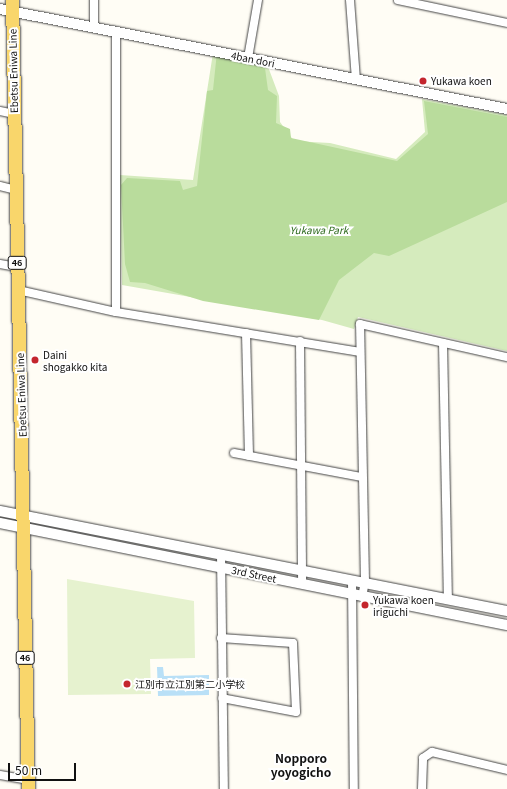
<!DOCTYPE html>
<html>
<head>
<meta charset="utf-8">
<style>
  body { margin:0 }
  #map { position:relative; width:507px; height:789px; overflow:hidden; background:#fffdf5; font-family:Georgia,"Noto Sans JP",serif }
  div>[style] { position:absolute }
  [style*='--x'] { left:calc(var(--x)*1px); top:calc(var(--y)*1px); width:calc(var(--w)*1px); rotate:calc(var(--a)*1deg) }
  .green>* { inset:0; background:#d5ebbd }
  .forest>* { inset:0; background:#b9dc9c }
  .pitch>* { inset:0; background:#e6f2cf }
  .water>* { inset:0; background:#b9e0f7 }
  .roads { filter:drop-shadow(0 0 1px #444) drop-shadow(0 0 1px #444) }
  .minor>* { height:8px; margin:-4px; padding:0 4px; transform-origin:4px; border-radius:4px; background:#fff }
  .tertiary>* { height:10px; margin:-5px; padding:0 5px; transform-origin:5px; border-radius:5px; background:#fff }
  .primary>* { height:13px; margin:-6.5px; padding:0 6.5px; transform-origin:6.5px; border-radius:6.5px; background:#f9d66b }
  .dots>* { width:11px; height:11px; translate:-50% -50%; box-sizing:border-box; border:2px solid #fff; border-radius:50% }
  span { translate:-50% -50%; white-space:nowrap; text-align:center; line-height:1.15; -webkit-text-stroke:4px #fff; paint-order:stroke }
  .shield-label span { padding:1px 3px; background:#fff; border:1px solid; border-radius:3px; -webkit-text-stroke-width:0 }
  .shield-label { font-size:9px; color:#111; font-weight:700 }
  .street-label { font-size:10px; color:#111 }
  .poi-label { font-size:10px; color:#111 }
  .left { translate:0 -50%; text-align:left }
  .park-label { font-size:10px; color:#2f6b1f; font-style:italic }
  .quarter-label { font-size:12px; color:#111; font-weight:700 }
  .scale { position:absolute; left:8px; top:763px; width:68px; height:18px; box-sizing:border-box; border:2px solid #111; border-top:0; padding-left:5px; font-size:12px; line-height:14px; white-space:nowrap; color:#111; -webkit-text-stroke:3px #fff; paint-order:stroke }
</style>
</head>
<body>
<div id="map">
  <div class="green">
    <div style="clip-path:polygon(213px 53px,267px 64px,279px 96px,280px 122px,294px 141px,330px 143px,396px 159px,425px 132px,422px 99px,507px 115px,507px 351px,358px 317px,354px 329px,322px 320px,122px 285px,120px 175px,193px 180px)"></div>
  </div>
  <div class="forest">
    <div style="clip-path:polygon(217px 52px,264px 61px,268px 90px,277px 96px,276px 123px,290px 129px,291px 138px,397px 161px,428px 134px,424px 101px,507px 117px,507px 202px,389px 256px,374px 253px,339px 280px,319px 320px,203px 301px,145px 283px,130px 282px,125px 264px,121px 185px,127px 178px,180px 181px,183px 190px,197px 186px,207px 91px,213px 90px)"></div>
  </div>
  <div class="pitch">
    <div style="clip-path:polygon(67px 579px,194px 601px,195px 658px,150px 659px,151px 694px,68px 695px)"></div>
  </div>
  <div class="water">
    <div style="clip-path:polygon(157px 667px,163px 667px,164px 676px,209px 675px,209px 695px,158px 696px)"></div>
  </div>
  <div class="roads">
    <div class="minor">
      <div style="--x:94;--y:0;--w:28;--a:90"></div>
      <div style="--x:350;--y:0;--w:80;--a:85.7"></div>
      <div style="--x:398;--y:0;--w:111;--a:11.9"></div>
      <div style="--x:248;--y:58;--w:59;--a:-80.2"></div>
      <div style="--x:0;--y:111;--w:14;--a:12"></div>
      <div style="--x:0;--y:186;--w:16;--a:14"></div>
      <div style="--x:0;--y:264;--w:17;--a:10"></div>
      <div style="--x:18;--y:290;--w:100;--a:12.7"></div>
      <div style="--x:116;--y:312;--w:246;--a:9.3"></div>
      <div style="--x:116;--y:312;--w:280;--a:-90"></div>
      <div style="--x:246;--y:333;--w:123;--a:88.6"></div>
      <div style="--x:300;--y:341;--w:243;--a:89.5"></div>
      <div style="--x:443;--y:343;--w:256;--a:88.9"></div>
      <div style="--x:234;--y:453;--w:129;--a:10.7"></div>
      <div style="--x:221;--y:554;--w:235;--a:89.3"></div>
      <div style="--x:352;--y:580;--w:209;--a:89.5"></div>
      <div style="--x:362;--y:597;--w:15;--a:-79"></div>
      <div style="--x:365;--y:582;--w:258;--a:-91.1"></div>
      <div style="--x:360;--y:324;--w:151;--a:12.7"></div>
      <div style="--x:221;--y:638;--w:72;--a:4"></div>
      <div style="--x:293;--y:643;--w:69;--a:87.5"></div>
      <div style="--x:296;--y:712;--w:75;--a:-169.3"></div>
      <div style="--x:0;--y:775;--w:27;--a:10"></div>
      <div style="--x:422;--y:789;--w:31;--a:-88"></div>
      <div style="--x:423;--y:758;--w:11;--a:-34"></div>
      <div style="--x:432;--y:752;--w:77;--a:13.5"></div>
    </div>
    <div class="tertiary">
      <div style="--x:0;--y:9;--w:517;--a:11.16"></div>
      <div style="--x:0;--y:511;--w:517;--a:11.16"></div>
      <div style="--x:0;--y:523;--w:517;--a:11.38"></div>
    </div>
    <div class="primary">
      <div style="--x:12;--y:0;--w:789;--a:88.84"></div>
    </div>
  </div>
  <div class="dots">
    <div style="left:423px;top:81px;background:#c4262e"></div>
    <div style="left:35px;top:360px;background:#c4262e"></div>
    <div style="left:365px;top:605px;background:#c4262e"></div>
    <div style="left:127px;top:684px;background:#c4262e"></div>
  </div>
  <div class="shield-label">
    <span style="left:17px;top:263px">46</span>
    <span style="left:25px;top:658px">46</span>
  </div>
  <div class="street-label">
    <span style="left:253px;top:59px;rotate:11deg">4ban dori</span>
    <span style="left:13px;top:71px;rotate:-91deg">Ebetsu Eniwa Line</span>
    <span style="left:21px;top:395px;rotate:-92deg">Ebetsu Eniwa Line</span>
    <span style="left:254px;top:574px;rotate:12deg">3rd Street</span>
  </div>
  <div class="poi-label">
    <span class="left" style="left:431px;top:81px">Yukawa koen</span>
    <span class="left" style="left:43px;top:360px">Daini<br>shogakko kita</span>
    <span class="left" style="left:373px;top:605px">Yukawa koen<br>iriguchi</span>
    <span class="left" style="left:135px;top:684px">江別市立江別第二小学校</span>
  </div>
  <div class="park-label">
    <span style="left:319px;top:230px">Yukawa Park</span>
  </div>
  <div class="quarter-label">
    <span style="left:301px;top:765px">Nopporo<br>yoyogicho</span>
  </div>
  <div class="scale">50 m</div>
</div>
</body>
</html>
